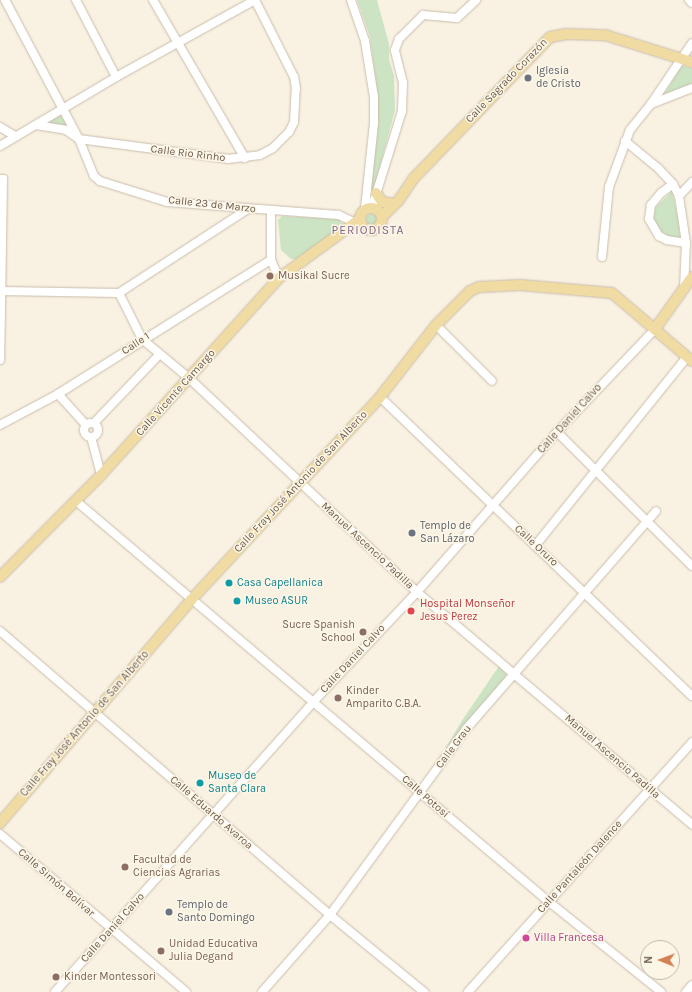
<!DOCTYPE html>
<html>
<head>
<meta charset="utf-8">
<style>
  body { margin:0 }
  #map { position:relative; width:692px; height:992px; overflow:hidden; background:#f9f2e2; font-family:Karla,sans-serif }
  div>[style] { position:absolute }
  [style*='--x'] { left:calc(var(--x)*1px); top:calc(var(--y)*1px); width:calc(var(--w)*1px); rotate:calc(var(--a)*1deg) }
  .green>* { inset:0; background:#cce4c3 }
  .round { border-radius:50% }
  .roads { filter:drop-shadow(0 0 1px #cabdad) drop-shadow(0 0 1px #cabdad) }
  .minor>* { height:8px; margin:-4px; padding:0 4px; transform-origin:4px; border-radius:4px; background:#fff }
  .minor>.ring { margin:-4px; padding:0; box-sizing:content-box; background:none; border:8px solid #fff; border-radius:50% }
  .major>* { height:10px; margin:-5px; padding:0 5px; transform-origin:5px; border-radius:5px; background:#f0dba2 }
  .major>.ring { margin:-5px; padding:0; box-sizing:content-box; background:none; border:10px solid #f0dba2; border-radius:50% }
  .dots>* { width:11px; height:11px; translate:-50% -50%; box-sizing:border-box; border:2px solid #fcf6e7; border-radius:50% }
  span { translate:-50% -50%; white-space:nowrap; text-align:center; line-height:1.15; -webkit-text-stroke:3px #fcf6e7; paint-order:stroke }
  .worship-label { font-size:11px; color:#5b616d }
  .left { translate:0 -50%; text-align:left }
  .street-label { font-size:11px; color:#6d5b4c }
  .education-label { font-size:11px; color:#785e54 }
  .right { translate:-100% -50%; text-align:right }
  .culture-label { font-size:11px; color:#0d838f }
  .health-label { font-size:11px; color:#be3a42 }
  .hotel-label { font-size:11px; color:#b23c85 }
  .neighbourhood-label { font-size:12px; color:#816489; letter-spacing:1px }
  .north { position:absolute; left:640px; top:940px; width:40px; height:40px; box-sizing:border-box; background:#fcf6e7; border:1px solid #c3b8a9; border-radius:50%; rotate:271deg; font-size:11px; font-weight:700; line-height:16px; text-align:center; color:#6d5b4c }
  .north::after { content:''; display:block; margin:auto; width:14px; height:18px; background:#d48055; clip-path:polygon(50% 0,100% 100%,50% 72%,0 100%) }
</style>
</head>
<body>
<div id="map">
  <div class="green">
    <div style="clip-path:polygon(357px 0,377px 0,389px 44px,389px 59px,394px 76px,395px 110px,372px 196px,369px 193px,378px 97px,370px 37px)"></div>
    <div style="clip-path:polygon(681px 66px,692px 68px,692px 84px,663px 96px)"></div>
    <div style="clip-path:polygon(60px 114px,68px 127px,44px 124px)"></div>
    <div style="clip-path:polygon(672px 191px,679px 222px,680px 238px,668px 236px,659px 230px,653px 219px,655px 208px)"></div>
    <div class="round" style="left:365.5px;top:213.5px;width:11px;height:11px"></div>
    <div style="clip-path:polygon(282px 216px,339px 219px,343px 226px,296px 259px,291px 259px,281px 250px,278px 220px)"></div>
    <div style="clip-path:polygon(499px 666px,506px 674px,505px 678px,436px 764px,463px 719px)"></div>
  </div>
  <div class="roads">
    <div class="minor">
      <div style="--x:5;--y:0;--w:157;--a:62"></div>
      <div style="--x:79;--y:139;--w:40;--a:68"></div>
      <div style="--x:94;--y:176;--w:8;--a:40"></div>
      <div style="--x:100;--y:181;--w:70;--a:17.4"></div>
      <div style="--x:167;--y:202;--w:172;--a:4.3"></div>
      <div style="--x:339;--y:215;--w:25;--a:26"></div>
      <div style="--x:76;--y:0;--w:87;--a:62.5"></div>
      <div style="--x:153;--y:0;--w:183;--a:59.8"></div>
      <div style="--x:351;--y:0;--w:43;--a:71.1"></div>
      <div style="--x:365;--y:41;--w:57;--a:80.9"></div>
      <div style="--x:374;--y:97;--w:26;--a:90"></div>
      <div style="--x:374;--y:123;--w:86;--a:96"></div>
      <div style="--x:689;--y:0;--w:4;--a:45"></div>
      <div style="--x:651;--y:104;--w:73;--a:-56.1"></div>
      <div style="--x:36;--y:125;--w:30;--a:9"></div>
      <div style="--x:66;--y:130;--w:16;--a:35"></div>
      <div style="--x:79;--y:139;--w:150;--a:7.6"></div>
      <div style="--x:228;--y:159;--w:32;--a:-7"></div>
      <div style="--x:260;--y:155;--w:15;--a:-28"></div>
      <div style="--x:273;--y:148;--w:23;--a:-45"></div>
      <div style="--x:289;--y:132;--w:11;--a:-63"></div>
      <div style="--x:294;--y:122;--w:33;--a:-87"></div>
      <div style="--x:296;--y:89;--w:12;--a:-99"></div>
      <div style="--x:294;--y:77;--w:86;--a:-116.9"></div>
      <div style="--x:0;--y:127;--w:17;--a:31"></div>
      <div style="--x:625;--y:141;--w:43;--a:39.3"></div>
      <div style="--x:658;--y:168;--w:22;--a:47"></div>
      <div style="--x:673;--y:184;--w:13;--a:63"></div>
      <div style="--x:679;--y:196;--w:48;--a:81.5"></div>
      <div style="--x:686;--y:243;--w:46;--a:92.5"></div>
      <div style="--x:0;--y:146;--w:135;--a:-30.7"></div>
      <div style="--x:116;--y:77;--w:159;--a:-29"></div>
      <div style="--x:0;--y:179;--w:3;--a:0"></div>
      <div style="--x:3;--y:179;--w:181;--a:90.9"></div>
      <div style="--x:673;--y:184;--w:15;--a:143"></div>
      <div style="--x:661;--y:193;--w:16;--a:130"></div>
      <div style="--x:651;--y:205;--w:14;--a:98"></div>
      <div style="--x:649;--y:219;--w:20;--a:60"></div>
      <div style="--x:659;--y:236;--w:9;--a:27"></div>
      <div style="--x:667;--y:240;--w:19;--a:9"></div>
      <div style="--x:679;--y:196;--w:19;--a:-47"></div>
      <div style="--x:372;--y:207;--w:101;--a:-72.6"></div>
      <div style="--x:402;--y:111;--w:28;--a:-88"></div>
      <div style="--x:403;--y:83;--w:34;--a:-104"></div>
      <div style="--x:395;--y:50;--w:12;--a:-70"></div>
      <div style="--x:399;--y:39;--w:34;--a:-45"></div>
      <div style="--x:423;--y:15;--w:34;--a:5"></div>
      <div style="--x:457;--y:18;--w:26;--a:-43"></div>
      <div style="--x:271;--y:211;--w:49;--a:90"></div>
      <div style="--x:271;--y:260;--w:20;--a:66"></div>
      <div style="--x:602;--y:257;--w:70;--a:-84.3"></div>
      <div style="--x:609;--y:187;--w:61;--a:-69.8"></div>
      <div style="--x:630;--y:130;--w:33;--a:-51"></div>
      <div style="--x:651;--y:104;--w:44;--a:-21.3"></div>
      <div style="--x:1;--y:291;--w:118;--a:1"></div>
      <div style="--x:119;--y:293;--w:51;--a:63.4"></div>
      <div style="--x:142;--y:339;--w:62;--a:39.8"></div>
      <div style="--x:190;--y:379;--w:311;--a:43.2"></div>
      <div style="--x:417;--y:592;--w:360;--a:40.2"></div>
      <div style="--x:119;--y:293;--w:154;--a:-33.1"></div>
      <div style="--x:436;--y:325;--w:79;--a:45"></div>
      <div style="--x:58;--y:394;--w:42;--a:47.9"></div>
      <div style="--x:380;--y:397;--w:432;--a:43.8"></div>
      <div class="ring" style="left:84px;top:423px;width:6px;height:6px"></div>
      <div style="--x:94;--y:423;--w:95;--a:-46.3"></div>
      <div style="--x:0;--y:425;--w:66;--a:-28.1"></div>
      <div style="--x:58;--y:394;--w:252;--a:-32.2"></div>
      <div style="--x:557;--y:432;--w:190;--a:44.8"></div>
      <div style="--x:91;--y:437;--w:39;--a:75"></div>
      <div style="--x:76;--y:501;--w:619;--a:40.28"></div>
      <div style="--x:548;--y:901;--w:145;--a:38.8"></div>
      <div style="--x:535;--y:546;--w:243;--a:-51.2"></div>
      <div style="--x:0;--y:631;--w:435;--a:40.7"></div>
      <div style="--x:330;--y:915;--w:122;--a:39.3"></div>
      <div style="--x:0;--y:834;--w:244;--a:40.3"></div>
      <div style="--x:55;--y:992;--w:390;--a:-48.3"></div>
      <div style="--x:314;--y:701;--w:150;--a:-46.6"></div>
      <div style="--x:417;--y:592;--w:213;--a:-48.8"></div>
      <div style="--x:557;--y:432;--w:142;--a:-46.4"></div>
      <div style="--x:262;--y:992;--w:103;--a:-48.6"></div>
      <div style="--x:330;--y:915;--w:230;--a:-53.8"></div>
      <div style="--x:466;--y:729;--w:289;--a:-48.9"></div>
      <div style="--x:468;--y:992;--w:336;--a:-48.1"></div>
      <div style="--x:686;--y:992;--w:9;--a:-49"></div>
    </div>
    <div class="major">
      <div style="--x:376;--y:193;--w:11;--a:56"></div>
      <div style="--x:382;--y:202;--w:12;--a:9"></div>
      <div class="ring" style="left:360px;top:208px;width:12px;height:12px"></div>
      <div style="--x:382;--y:217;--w:24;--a:-45"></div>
      <div style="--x:399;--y:200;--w:25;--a:-56"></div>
      <div style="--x:413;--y:179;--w:197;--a:-46"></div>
      <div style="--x:550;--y:37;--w:17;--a:-10"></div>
      <div style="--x:567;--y:34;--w:38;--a:2"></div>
      <div style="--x:605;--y:35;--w:91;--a:17.2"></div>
      <div style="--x:655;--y:329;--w:64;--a:-54.6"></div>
      <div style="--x:0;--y:577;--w:144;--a:-45.3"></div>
      <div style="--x:101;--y:475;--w:266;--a:-47.9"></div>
      <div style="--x:279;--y:278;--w:100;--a:-36.1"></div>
      <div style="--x:0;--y:823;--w:294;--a:-49.4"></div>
      <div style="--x:191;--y:600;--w:277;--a:-47"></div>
      <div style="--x:380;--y:397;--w:91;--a:-52.1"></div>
      <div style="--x:436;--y:325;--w:48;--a:-45"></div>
      <div style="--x:470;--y:291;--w:10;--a:-24"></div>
      <div style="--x:479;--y:287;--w:41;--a:-2.8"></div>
      <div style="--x:520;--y:285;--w:92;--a:5"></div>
      <div style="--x:612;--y:293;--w:105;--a:40.4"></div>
    </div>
  </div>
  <div class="dots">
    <div style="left:528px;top:78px;background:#6b7280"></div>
    <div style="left:270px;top:276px;background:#8d6e63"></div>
    <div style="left:412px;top:533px;background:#6b7280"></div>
    <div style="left:229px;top:583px;background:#0f9aa8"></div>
    <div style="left:237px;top:601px;background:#0f9aa8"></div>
    <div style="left:411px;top:611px;background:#e0444e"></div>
    <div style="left:363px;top:632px;background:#8d6e63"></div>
    <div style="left:338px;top:698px;background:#8d6e63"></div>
    <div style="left:200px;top:783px;background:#0f9aa8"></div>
    <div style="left:125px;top:867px;background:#8d6e63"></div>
    <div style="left:169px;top:912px;background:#6b7280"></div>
    <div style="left:526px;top:938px;background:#d1479c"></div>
    <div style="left:161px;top:951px;background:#8d6e63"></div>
    <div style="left:56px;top:977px;background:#8d6e63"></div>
  </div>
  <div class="worship-label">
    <span class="left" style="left:536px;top:78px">Iglesia<br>de Cristo</span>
    <span class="left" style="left:420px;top:533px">Templo de<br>San Lázaro</span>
    <span class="left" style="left:177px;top:912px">Templo de<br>Santo Domingo</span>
  </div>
  <div class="street-label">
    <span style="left:507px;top:81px;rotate:-46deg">Calle Sagrado Corazón</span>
    <span style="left:188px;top:154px;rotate:7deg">Calle Rio Rinho</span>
    <span style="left:212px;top:205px;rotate:6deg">Calle 23 de Marzo</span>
    <span style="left:136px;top:344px;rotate:-33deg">Calle 1</span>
    <span style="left:176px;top:393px;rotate:-48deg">Calle Vicente Camargo</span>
    <span style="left:570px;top:419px;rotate:-48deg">Calle Daniel Calvo</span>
    <span style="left:301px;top:482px;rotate:-47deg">Calle Fray José Antonio de San Alberto</span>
    <span style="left:367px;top:546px;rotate:43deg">Manuel Ascencio Padilla</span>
    <span style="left:536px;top:546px;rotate:43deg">Calle Oruro</span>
    <span style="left:353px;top:659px;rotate:-47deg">Calle Daniel Calvo</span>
    <span style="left:85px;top:724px;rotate:-49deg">Calle Fray José Antonio de San Alberto</span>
    <span style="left:454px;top:747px;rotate:-53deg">Calle Grau</span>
    <span style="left:612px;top:757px;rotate:41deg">Manuel Ascencio Padilla</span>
    <span style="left:425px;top:797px;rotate:41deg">Calle Potosí</span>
    <span style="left:211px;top:813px;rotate:41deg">Calle Eduardo Avaroa</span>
    <span style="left:580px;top:867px;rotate:-48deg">Calle Pantaleón Dalence</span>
    <span style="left:56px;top:883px;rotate:41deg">Calle Simón Bolívar</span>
    <span style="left:113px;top:928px;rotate:-48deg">Calle Daniel Calvo</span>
  </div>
  <div class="education-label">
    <span class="left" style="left:278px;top:276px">Musikal Sucre</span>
    <span class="right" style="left:355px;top:632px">Sucre Spanish<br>School</span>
    <span class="left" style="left:346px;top:698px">Kinder<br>Amparito C.B.A.</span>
    <span class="left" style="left:133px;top:867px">Facultad de<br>Ciencias Agrarias</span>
    <span class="left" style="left:169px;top:951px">Unidad Educativa<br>Julia Degand</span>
    <span class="left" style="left:64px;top:977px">Kinder Montessori</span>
  </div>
  <div class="culture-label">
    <span class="left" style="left:237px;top:583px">Casa Capellanica</span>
    <span class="left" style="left:245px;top:601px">Museo ASUR</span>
    <span class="left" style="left:208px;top:783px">Museo de<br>Santa Clara</span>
  </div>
  <div class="health-label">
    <span class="left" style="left:420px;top:611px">Hospital Monseñor<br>Jesus Perez</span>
  </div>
  <div class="hotel-label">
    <span class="left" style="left:534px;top:938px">Villa Francesa</span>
  </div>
  <div class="neighbourhood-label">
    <span style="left:368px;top:231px">PERIODISTA</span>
  </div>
  <div class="north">N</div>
</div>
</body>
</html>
